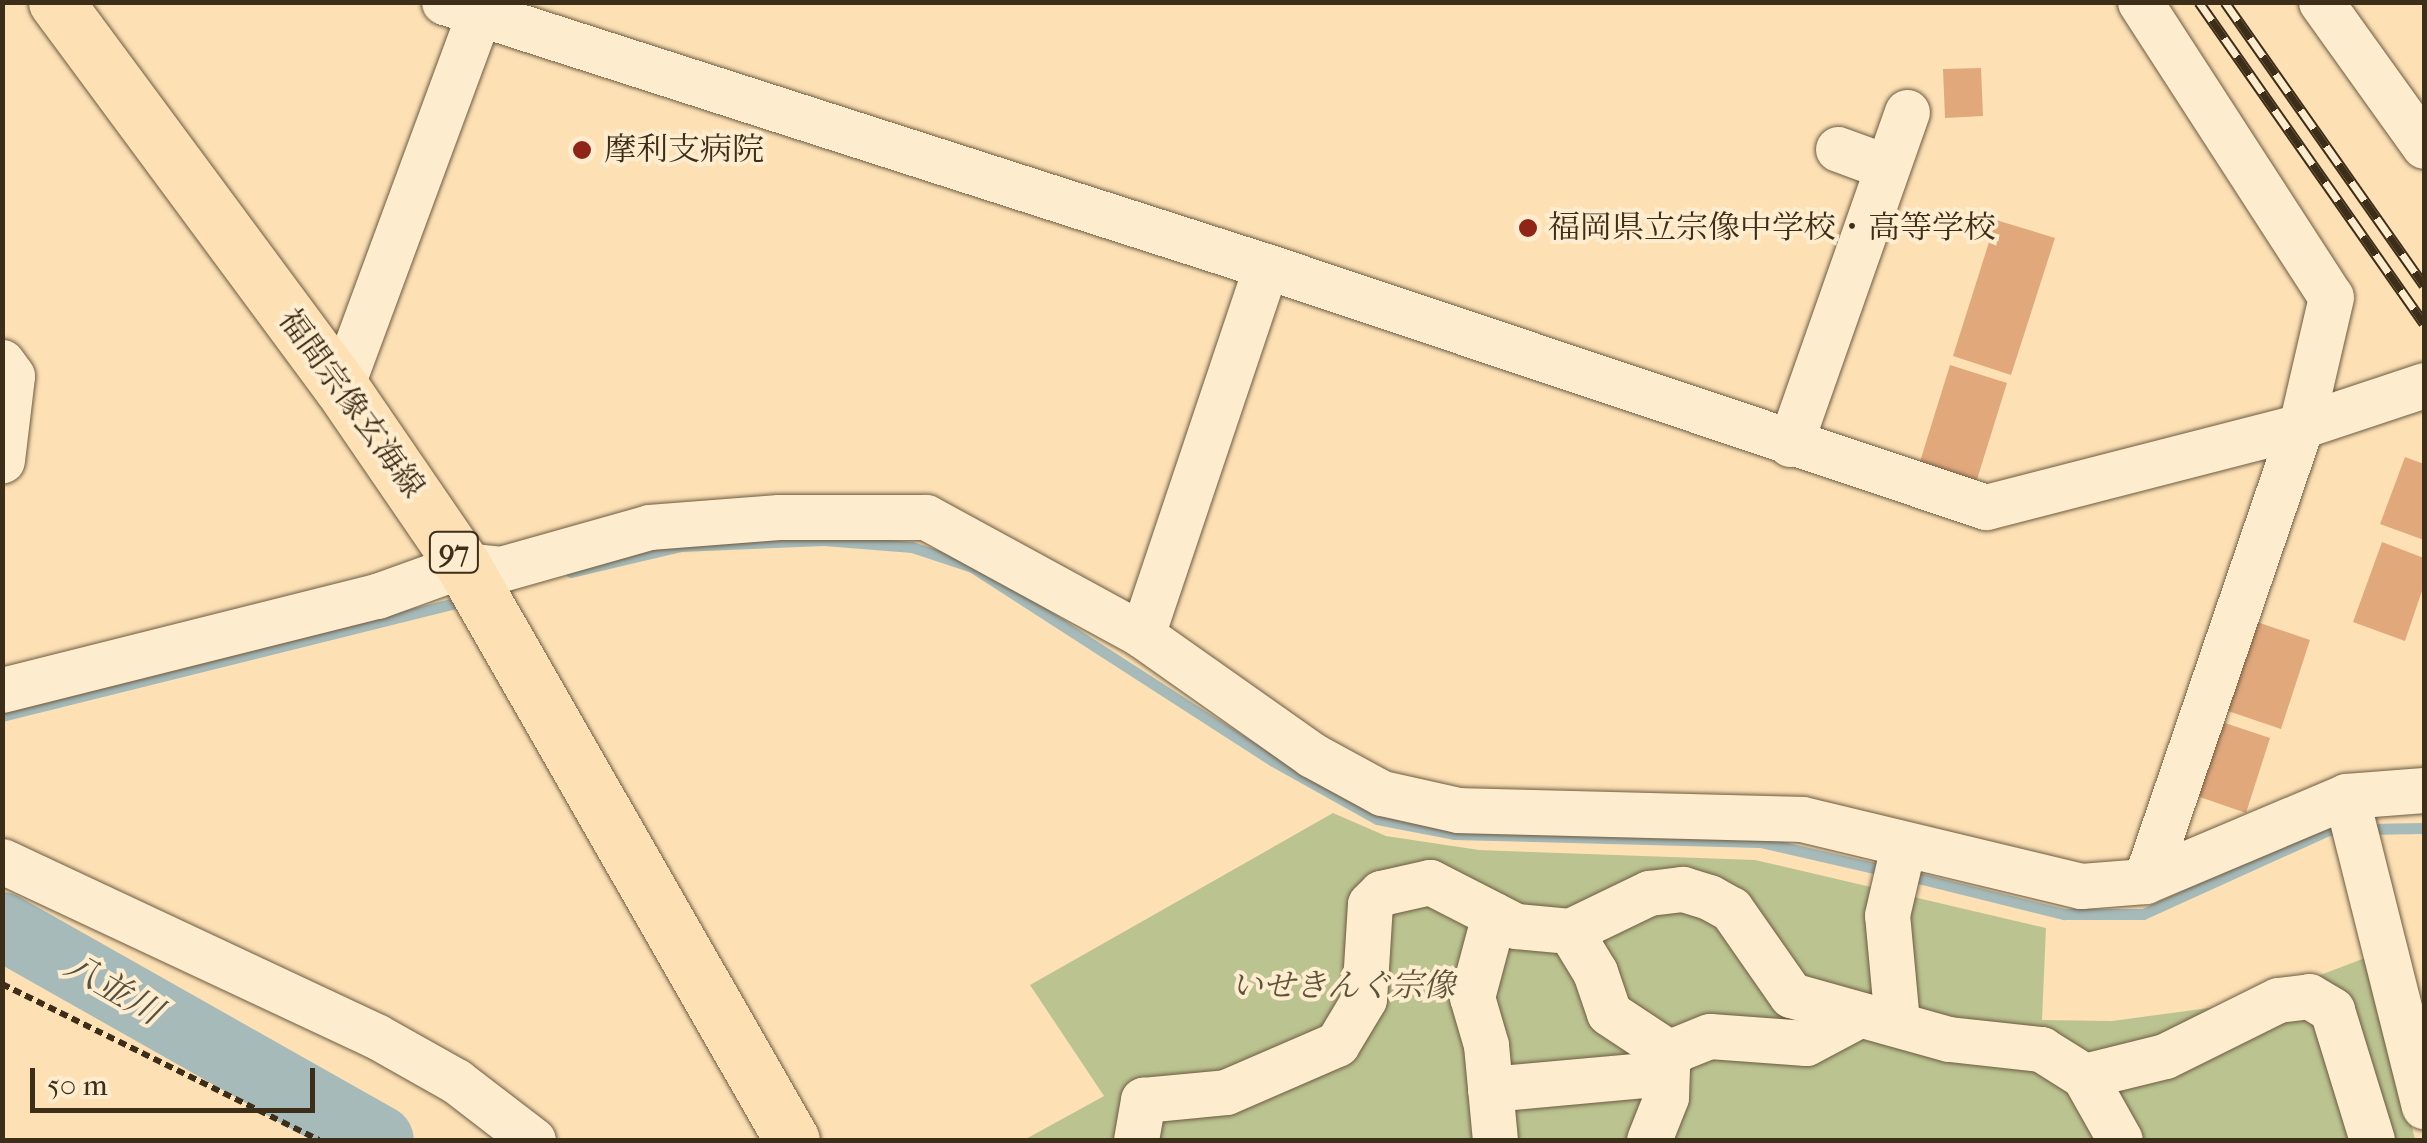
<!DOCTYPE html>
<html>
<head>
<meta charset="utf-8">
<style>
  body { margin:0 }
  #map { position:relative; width:2427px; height:1143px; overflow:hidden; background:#fde1b5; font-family:"IM FELL French Canon","Noto Serif JP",serif }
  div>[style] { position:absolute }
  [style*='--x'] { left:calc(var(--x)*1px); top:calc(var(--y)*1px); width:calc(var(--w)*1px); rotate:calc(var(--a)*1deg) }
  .green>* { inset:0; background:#bbc491 }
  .stream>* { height:11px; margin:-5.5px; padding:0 5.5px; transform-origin:5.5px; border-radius:5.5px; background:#a5bab9 }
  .river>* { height:68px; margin:-34px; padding:0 34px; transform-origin:34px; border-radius:34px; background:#a5bab9 }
  .building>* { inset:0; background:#e1a87c }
  .path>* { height:6px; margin-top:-3px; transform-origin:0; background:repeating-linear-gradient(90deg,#3d2e1a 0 8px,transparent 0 13px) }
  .roads { filter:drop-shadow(0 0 2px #6d5b41) drop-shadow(0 0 2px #6d5b41) }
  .street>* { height:45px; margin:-22.5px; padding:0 22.5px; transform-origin:22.5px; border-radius:22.5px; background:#feeccf }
  .primary>* { height:55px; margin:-27.5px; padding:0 27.5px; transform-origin:27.5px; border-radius:27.5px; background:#fde1b5 }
  .rail>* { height:11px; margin-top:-5.5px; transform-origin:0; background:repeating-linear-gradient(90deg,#feeccf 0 22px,#3d2e1a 0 44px); box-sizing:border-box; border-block:2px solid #3d2e1a }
  .dots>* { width:28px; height:28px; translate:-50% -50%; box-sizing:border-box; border:5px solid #feeccf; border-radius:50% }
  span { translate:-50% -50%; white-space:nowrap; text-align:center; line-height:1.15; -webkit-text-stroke:8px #feeccf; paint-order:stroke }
  .shield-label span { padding:2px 8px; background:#feeccf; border:2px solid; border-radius:8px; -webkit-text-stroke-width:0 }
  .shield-label { font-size:30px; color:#3d2e1a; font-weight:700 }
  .poi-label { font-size:32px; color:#3d2e1a }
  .left { translate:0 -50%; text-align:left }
  .street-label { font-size:32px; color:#3d2e1a }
  .park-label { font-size:32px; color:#5c5438; font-style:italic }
  .water-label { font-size:35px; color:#575142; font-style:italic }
  .frame { position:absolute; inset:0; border:5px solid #3d2e1a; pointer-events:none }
  .scale { position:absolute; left:30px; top:1068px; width:285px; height:45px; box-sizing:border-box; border:5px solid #3d2e1a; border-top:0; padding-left:12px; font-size:30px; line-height:35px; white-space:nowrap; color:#3d2e1a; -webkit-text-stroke:8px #feeccf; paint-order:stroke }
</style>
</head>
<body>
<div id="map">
  <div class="green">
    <div style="clip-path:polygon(1333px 813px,1386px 836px,1479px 850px,1755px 860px,2046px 928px,2042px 1020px,2112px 1021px,2246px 1003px,2373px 955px,2415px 1140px,1024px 1140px,1104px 1096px,1030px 985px)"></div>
  </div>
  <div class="stream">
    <div style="--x:571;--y:572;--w:112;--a:-13.4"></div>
    <div style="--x:680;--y:546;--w:144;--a:-2.4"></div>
    <div style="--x:824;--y:540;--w:88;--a:4.5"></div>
    <div style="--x:912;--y:547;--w:63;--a:18.4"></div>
    <div style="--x:972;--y:567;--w:358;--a:32.8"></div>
    <div style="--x:1273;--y:761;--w:119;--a:29.1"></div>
    <div style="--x:1377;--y:819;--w:78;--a:11"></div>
    <div style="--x:1454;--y:834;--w:306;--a:1.5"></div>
    <div style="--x:1760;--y:842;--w:131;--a:12.8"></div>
    <div style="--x:2;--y:716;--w:478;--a:-14"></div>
    <div style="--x:2364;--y:829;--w:60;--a:-1"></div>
    <div style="--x:1906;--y:875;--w:163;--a:13.9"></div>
    <div style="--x:2064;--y:914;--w:79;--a:0"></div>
    <div style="--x:2143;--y:914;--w:203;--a:-24.4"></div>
    <div style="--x:2328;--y:830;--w:17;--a:0"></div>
  </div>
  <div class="river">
    <div style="--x:2;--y:926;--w:434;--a:29.5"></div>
  </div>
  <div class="building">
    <div style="clip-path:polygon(1981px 68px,1983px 116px,1945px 118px,1943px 69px)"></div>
    <div style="clip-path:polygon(1996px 220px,2055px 238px,2011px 375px,1953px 356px)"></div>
    <div style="clip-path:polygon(1950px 365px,2007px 383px,1975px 486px,1918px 468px)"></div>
    <div style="clip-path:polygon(2405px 457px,2424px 464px,2424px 540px,2380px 524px)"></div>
    <div style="clip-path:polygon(2382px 542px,2424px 558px,2424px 585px,2405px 641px,2353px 622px)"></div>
    <div style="clip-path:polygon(2254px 621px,2310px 640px,2281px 729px,2225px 710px)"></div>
    <div style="clip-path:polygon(2222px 722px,2270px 738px,2246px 813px,2197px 796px)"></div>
  </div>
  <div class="path">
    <div style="--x:2;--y:984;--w:353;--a:26.2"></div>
  </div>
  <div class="roads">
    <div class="street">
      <div style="--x:444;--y:2;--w:863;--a:17.81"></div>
      <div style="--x:1266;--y:266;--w:759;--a:18.51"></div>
      <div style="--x:1986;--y:507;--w:325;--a:-14.4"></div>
      <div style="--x:2301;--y:426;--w:130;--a:-18.4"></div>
      <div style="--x:2140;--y:2;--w:351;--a:57.1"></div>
      <div style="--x:2331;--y:297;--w:132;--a:103.1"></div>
      <div style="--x:2301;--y:426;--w:481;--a:108.9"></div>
      <div style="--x:2321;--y:2;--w:177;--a:54.4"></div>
      <div style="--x:1838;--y:149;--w:52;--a:20.2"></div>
      <div style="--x:2;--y:362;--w:17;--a:54"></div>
      <div style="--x:12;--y:376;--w:85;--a:96.8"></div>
      <div style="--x:341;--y:387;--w:399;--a:-69.7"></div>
      <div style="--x:1790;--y:444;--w:352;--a:-70.6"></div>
      <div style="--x:1142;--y:635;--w:389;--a:-71.4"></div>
      <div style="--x:2;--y:690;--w:387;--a:-14.1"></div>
      <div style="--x:377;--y:596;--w:91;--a:-19.8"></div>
      <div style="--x:463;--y:565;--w:38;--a:6"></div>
      <div style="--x:501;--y:569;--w:154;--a:-15.8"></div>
      <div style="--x:649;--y:527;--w:130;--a:-4.4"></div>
      <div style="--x:779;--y:517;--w:147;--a:0"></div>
      <div style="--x:926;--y:517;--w:246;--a:28.6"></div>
      <div style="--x:1142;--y:635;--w:208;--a:35.2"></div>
      <div style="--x:1312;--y:755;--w:80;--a:28.5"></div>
      <div style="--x:1382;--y:793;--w:78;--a:12.6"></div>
      <div style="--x:1458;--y:810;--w:344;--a:1.5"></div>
      <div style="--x:1802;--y:819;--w:287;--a:13.5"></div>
      <div style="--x:2081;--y:886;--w:64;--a:-4.5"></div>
      <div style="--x:2145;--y:881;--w:218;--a:-22.9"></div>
      <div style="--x:2346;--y:796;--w:78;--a:-4.4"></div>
      <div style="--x:2346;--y:796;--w:320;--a:75.9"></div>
      <div style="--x:2;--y:861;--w:413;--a:25.1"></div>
      <div style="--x:376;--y:1036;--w:92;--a:29.4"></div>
      <div style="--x:456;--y:1081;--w:97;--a:37.5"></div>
      <div style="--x:1494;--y:915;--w:85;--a:105"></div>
      <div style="--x:1472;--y:997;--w:50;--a:73.7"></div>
      <div style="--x:1486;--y:1045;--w:95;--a:84.6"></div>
      <div style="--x:1570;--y:931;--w:48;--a:58.6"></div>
      <div style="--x:1595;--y:972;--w:43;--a:71.1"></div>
      <div style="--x:1609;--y:1013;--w:74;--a:33.5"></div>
      <div style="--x:1897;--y:1022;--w:107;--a:-95.3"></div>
      <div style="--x:1887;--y:915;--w:71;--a:-76.9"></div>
      <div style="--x:2084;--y:1076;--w:83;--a:-13.9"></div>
      <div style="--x:2165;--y:1056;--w:126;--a:-26.4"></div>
      <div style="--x:2278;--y:1000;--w:31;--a:-7"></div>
      <div style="--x:2309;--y:996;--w:27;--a:31"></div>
      <div style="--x:2332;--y:1010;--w:136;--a:72.9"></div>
      <div style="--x:1490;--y:1089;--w:176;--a:-5.2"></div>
      <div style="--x:1136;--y:1140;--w:41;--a:-80.1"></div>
      <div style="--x:1143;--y:1100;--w:83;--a:-5.5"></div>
      <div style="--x:1226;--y:1092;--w:121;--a:-23.4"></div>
      <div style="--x:1337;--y:1044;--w:52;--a:-59"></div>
      <div style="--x:1364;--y:999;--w:95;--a:-86.4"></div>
      <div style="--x:1370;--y:904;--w:16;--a:-45"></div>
      <div style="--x:1381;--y:893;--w:50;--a:-12.7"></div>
      <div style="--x:1430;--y:882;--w:97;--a:27.1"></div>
      <div style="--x:1516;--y:926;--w:54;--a:5.3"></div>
      <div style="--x:1570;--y:931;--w:88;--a:-25.7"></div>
      <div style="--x:1649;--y:893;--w:34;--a:-7"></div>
      <div style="--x:1683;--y:889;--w:27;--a:17"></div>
      <div style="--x:1709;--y:897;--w:25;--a:29"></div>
      <div style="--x:1731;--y:909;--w:105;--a:55.1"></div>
      <div style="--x:1791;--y:995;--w:164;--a:15.6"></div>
      <div style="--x:1949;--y:1039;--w:93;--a:6.2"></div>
      <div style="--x:2041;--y:1049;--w:51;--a:32.1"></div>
      <div style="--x:2084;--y:1076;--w:73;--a:60.6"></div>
      <div style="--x:1649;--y:1140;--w:46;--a:-68.4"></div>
      <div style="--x:1666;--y:1097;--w:37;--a:-88"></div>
      <div style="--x:1667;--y:1060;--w:15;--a:-48"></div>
      <div style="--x:1677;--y:1049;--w:35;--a:-22"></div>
      <div style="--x:1710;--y:1036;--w:96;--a:4.2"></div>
      <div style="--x:1806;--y:1043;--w:58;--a:-27.9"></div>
    </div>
    <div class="primary">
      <div style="--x:56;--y:2;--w:479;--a:53.5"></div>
      <div style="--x:341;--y:387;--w:216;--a:55.6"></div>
      <div style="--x:463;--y:565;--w:662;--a:60.22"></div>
    </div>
  </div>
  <div class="rail">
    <div style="--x:2199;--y:2;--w:392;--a:55"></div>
    <div style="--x:2225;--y:2;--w:346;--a:54.9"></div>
  </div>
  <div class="dots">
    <div style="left:582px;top:150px;background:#8f2418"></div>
    <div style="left:1528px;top:228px;background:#8f2418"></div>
  </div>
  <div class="shield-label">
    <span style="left:454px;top:552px">97</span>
  </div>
  <div class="poi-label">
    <span class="left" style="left:604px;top:150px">摩利支病院</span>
    <span class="left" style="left:1548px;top:228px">福岡県立宗像中学校・高等学校</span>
  </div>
  <div class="street-label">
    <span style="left:351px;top:404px;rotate:54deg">福間宗像玄海線</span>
  </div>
  <div class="park-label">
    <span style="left:1343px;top:986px">いせきんぐ宗像</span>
  </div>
  <div class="water-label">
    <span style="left:113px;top:989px;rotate:30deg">八並川</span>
  </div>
  <div class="frame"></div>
  <div class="scale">50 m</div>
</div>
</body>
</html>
